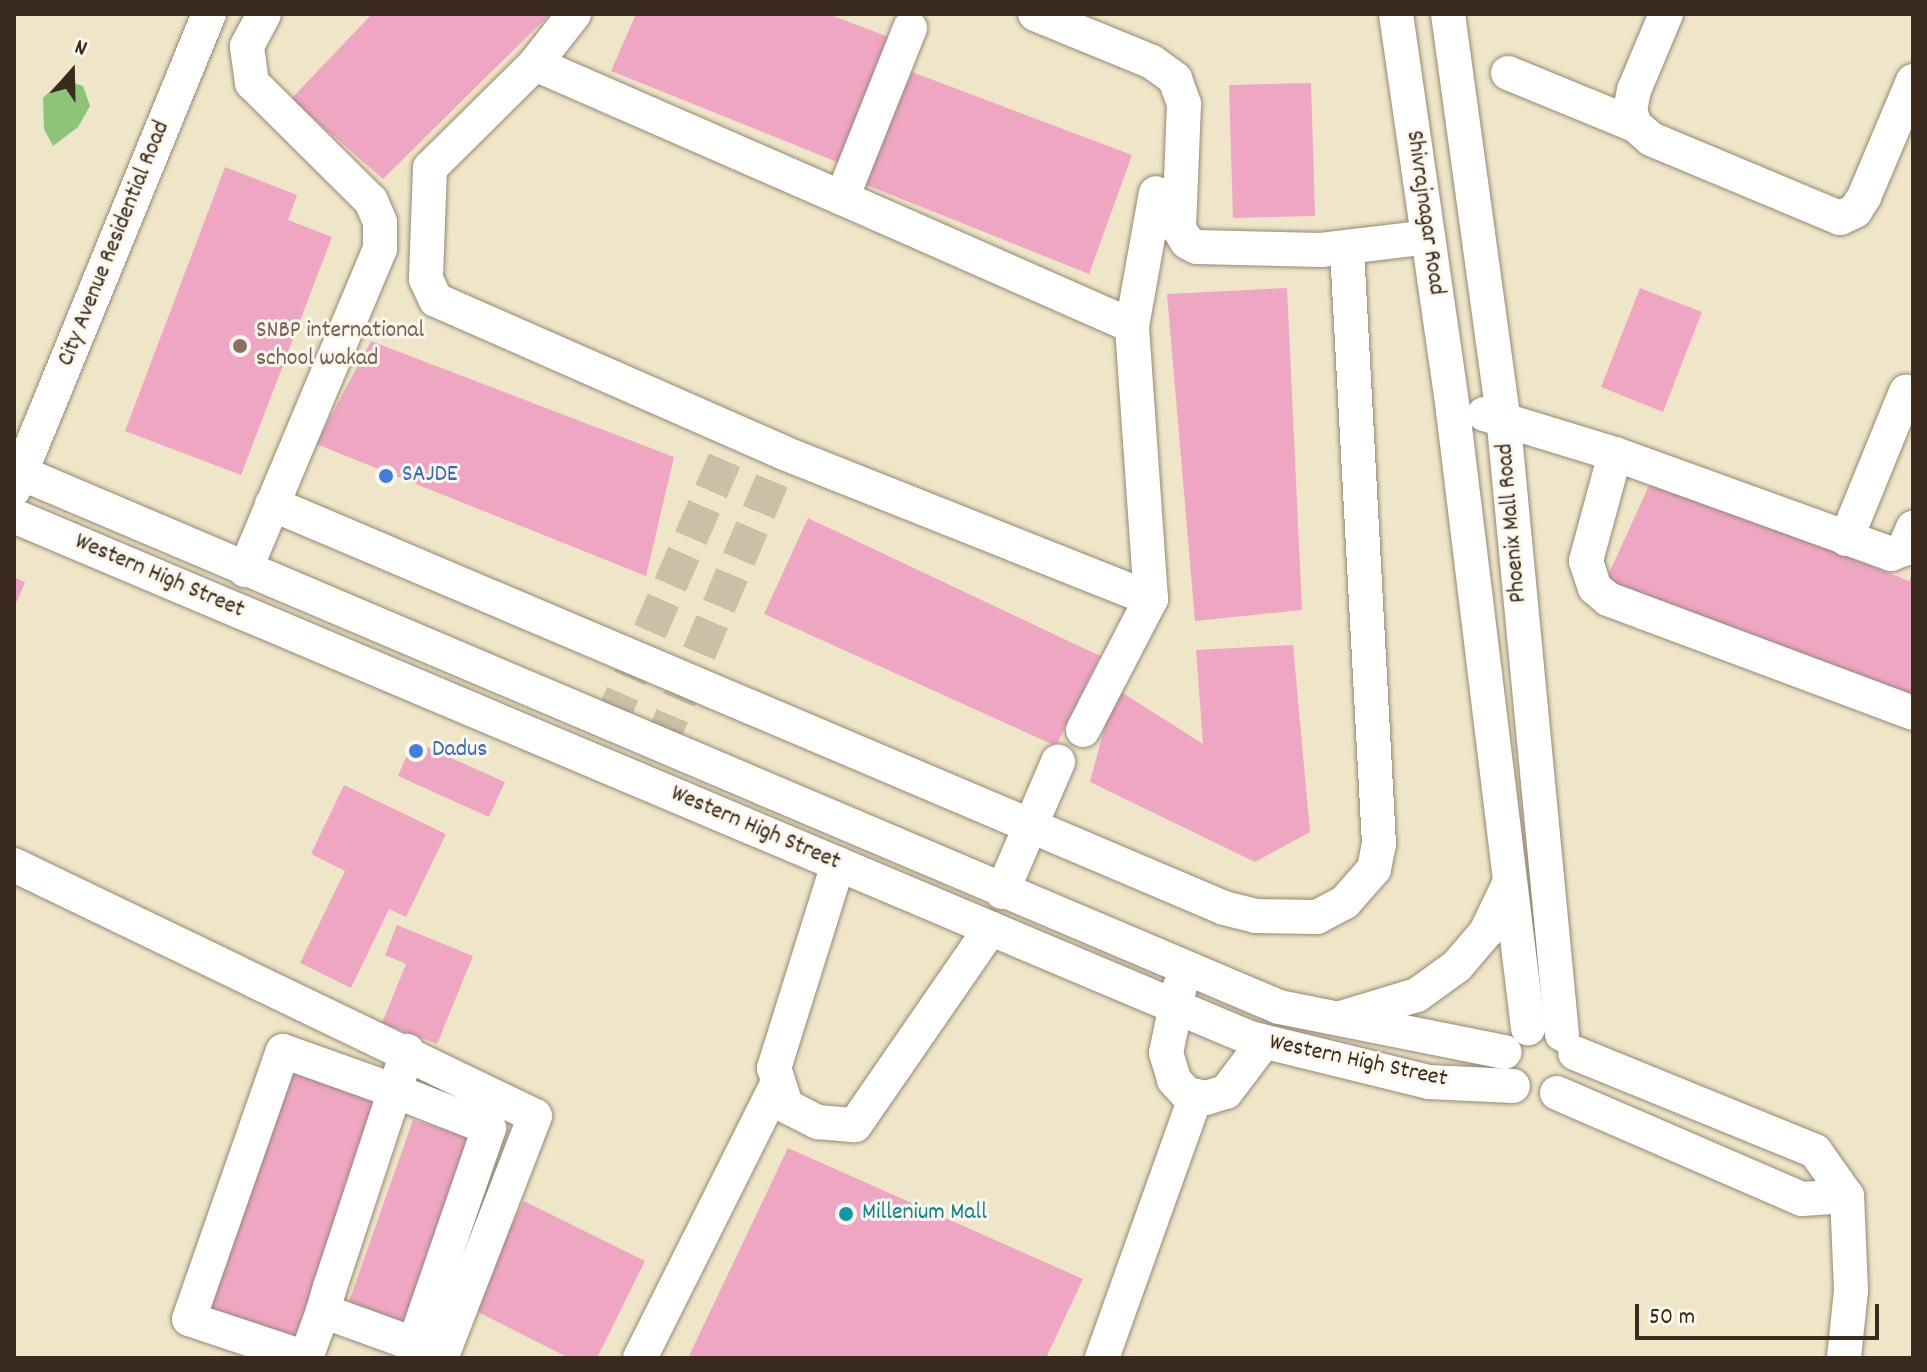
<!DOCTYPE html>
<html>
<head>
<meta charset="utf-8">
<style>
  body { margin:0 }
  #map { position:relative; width:1927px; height:1372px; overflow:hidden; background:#efe6c9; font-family:Dekko,sans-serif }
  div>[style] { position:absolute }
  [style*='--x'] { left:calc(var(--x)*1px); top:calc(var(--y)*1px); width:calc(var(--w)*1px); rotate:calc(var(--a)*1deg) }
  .green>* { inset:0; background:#8dc478 }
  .building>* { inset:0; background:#efa6c2 }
  .minor-tunnel>* { height:34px; margin-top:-17px; transform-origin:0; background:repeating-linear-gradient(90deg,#cbc0a7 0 34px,transparent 0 51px) }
  .roads { filter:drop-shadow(0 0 2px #958874) drop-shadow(0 0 2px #958874) }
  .minor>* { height:34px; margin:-17px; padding:0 17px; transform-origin:17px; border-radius:17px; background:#fff }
  .dots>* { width:22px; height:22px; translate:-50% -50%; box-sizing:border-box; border:4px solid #fbf7ec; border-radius:50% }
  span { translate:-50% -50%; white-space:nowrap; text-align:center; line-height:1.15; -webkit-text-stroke:6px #fbf7ec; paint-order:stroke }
  .street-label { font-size:24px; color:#3b2a1e }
  .education-label { font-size:24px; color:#785e54 }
  .left { translate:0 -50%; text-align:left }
  .shop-label { font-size:24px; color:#366cbe }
  .culture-label { font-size:24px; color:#0d838f }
  .frame { position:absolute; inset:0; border:16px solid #3b2a1e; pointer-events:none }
  .north { position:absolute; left:32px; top:32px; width:80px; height:80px; -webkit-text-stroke:6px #fbf7ec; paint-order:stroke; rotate:20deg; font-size:22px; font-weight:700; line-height:32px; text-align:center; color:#3b2a1e }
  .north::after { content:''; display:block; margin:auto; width:28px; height:36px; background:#3b2a1e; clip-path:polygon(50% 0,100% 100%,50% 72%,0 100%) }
  .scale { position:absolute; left:1635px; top:1304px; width:244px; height:36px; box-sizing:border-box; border:4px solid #3b2a1e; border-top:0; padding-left:10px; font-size:24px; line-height:28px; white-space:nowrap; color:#3b2a1e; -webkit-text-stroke:6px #fbf7ec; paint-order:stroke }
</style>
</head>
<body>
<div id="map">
  <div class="green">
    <div style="clip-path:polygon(70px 82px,83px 86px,90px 106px,78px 127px,53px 146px,44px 129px,43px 98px,58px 83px)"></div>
  </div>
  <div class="building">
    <div style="clip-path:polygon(372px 14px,550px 14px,383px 179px,291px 99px)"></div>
    <div style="clip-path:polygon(636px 14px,828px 14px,894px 39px,842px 164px,611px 71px)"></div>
    <div style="clip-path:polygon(912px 72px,1132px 155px,1089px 274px,859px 182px)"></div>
    <div style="clip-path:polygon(1311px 83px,1315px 216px,1233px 218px,1229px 85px)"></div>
    <div style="clip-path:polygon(225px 167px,297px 195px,288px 220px,332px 237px,241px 475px,125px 431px)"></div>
    <div style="clip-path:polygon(1287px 288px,1302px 610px,1195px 621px,1167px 294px)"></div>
    <div style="clip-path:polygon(1640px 288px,1702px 312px,1663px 412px,1601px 387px)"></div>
    <div style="clip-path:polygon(371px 341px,674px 457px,646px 576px,316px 444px)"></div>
    <div style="clip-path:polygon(1652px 479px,1909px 581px,1913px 572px,1913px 697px,1605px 582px)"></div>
    <div style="clip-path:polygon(808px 518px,1100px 656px,1056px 746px,764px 614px)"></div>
    <div style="clip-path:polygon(14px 577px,25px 582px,14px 608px)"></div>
    <div style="clip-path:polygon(1293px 645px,1310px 832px,1255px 862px,1090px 782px,1115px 688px,1203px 744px,1196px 650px)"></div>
    <div style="clip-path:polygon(413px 741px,505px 782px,489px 817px,398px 776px)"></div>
    <div style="clip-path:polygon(344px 785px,446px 834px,406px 917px,389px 909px,351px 988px,300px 963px,345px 871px,311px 854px)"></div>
    <div style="clip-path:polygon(397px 925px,473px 956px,437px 1044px,382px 1023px,406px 964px,385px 955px)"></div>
    <div style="clip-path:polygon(293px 1060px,390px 1093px,301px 1353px,199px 1320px)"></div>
    <div style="clip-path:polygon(413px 1120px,479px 1140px,409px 1335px,346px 1310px)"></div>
    <div style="clip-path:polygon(788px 1148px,1083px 1279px,1046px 1358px,688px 1358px)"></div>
    <div style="clip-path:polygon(524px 1201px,645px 1261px,597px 1358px,569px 1358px,470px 1308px)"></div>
  </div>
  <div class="minor-tunnel">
    <div style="--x:609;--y:725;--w:320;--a:-66.4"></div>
    <div style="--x:659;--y:747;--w:319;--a:-67"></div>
  </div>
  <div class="roads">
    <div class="minor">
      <div style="--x:574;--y:14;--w:63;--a:128"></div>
      <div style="--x:535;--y:64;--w:148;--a:135.3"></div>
      <div style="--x:430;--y:168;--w:111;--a:92.1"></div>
      <div style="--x:426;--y:279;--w:23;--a:65"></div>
      <div style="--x:436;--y:300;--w:380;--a:23.7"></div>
      <div style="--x:784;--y:453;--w:395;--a:21.7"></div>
      <div style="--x:1035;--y:14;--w:126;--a:22.3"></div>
      <div style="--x:1152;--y:62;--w:29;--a:36"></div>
      <div style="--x:1175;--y:79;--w:27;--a:70"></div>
      <div style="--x:1184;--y:104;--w:125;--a:92.3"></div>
      <div style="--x:1179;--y:229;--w:15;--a:58"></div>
      <div style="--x:1187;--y:242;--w:11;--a:27"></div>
      <div style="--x:1197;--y:247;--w:124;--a:1.4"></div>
      <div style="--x:1321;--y:250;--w:108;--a:-6.9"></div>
      <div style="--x:1396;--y:14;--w:401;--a:81.8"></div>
      <div style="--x:1453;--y:411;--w:622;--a:83.07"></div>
      <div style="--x:1448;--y:14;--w:405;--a:82.2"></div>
      <div style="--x:1503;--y:415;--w:622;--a:84.56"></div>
      <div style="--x:1666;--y:14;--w:82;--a:112.8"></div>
      <div style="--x:1634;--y:90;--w:21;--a:101"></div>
      <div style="--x:1630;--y:111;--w:15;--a:70"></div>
      <div style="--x:1635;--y:125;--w:21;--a:41"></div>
      <div style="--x:1651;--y:139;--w:205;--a:22.7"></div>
      <div style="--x:1840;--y:218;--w:17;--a:-25"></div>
      <div style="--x:1855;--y:211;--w:17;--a:-57"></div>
      <div style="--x:1864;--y:197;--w:126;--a:-67.1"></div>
      <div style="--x:910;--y:28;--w:183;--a:111.8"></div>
      <div style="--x:842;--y:198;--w:317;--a:23.8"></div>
      <div style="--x:535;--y:64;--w:335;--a:23.6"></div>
      <div style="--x:1508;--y:73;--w:137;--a:22.3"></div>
      <div style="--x:1484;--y:414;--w:137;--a:17"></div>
      <div style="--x:1615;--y:454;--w:294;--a:19.9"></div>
      <div style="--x:1891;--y:554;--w:14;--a:-21"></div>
      <div style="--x:1904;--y:549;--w:23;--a:-67"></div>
      <div style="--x:1615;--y:454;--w:111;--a:105.2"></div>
      <div style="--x:1586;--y:561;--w:28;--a:72"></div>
      <div style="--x:1595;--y:588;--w:17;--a:40"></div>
      <div style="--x:1608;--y:599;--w:326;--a:20.5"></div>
      <div style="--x:14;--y:470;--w:1374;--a:23"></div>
      <div style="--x:1279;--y:1007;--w:230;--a:11.3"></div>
      <div style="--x:14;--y:489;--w:513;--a:-67.68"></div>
      <div style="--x:272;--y:504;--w:1034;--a:22.99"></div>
      <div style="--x:1224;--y:908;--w:32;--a:14"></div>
      <div style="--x:1255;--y:916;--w:62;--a:0.9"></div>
      <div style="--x:1317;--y:917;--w:32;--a:-28"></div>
      <div style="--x:1345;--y:902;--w:44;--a:-48.7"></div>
      <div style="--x:1374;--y:869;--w:25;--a:-79"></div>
      <div style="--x:1379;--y:844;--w:596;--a:-93.08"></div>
      <div style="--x:14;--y:516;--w:1342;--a:22.9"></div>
      <div style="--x:1250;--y:1038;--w:184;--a:13.8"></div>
      <div style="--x:1429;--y:1082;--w:84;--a:2.7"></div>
      <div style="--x:1846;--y:539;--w:159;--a:-67.8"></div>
      <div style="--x:245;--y:570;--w:348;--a:-67.2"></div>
      <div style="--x:380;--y:249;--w:27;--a:-90"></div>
      <div style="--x:380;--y:222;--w:23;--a:-113"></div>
      <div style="--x:371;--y:201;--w:168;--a:-135.2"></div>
      <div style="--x:252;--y:83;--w:37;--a:-98"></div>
      <div style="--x:247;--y:46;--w:36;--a:-62"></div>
      <div style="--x:1083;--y:730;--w:148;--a:-62.6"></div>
      <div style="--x:1151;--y:599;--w:274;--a:-94"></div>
      <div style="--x:1132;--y:326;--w:135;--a:-79.8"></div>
      <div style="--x:838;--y:864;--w:214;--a:107.4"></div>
      <div style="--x:774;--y:1068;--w:40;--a:72"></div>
      <div style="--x:786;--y:1106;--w:36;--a:27"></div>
      <div style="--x:818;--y:1122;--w:37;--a:5"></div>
      <div style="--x:855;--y:1125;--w:239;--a:-55.4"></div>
      <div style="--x:14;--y:865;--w:578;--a:25.72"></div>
      <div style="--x:535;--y:1116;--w:260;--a:111.2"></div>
      <div style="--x:1002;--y:892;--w:142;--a:-66.7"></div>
      <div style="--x:1180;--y:986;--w:68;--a:101.8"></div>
      <div style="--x:1166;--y:1053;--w:28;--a:73"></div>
      <div style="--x:1174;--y:1080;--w:19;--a:47"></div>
      <div style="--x:1187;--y:1094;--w:19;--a:12"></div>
      <div style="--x:1206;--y:1098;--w:21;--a:-17"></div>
      <div style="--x:1226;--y:1092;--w:63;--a:-52.8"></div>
      <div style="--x:1344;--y:1017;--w:76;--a:-16.8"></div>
      <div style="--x:1417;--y:995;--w:49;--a:-35.9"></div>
      <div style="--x:1457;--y:966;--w:45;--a:-49.5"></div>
      <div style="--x:1486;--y:932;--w:55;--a:-64.4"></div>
      <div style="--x:1557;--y:1093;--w:267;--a:23.4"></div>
      <div style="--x:1802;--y:1199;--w:45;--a:-3.8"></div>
      <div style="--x:1847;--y:1196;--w:55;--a:-125.4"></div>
      <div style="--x:1815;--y:1151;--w:259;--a:-157.8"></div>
      <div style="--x:323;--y:1311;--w:50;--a:109.9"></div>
      <div style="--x:306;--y:1358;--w:123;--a:-161.6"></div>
      <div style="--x:189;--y:1319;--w:284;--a:-70.7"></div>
      <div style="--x:283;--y:1051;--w:119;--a:19.7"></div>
      <div style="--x:395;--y:1091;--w:101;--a:21.5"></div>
      <div style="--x:489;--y:1128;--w:229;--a:109.1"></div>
      <div style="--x:414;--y:1344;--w:97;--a:-160.1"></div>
      <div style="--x:323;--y:1311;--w:25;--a:-74"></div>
      <div style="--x:330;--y:1287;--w:206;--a:-71.7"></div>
      <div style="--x:395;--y:1091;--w:42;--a:-73.3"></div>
      <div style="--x:640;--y:1358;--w:304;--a:-63.4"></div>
      <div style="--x:1102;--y:1358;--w:278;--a:-70.3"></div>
      <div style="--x:1844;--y:1358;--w:68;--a:-84.1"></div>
      <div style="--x:1851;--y:1290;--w:94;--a:-92.4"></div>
    </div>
  </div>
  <div class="dots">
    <div style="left:240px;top:346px;background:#8d6e63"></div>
    <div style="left:386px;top:476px;background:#3f7fe0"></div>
    <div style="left:416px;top:751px;background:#3f7fe0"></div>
    <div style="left:846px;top:1214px;background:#0f9aa8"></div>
  </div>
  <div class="street-label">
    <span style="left:1424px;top:213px;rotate:82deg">Shivrajnagar Road</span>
    <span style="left:115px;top:244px;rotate:-68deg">City Avenue Residential Road</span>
    <span style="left:1513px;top:523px;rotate:-95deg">Phoenix Mall Road</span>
    <span style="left:159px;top:577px;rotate:23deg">Western High Street</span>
    <span style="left:755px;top:829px;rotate:23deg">Western High Street</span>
    <span style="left:1358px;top:1062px;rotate:12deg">Western High Street</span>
  </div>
  <div class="education-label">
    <span class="left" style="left:256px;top:346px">SNBP international<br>school wakad</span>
  </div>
  <div class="shop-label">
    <span class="left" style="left:402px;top:476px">SAJDE</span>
    <span class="left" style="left:432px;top:751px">Dadus</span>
  </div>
  <div class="culture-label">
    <span class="left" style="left:862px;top:1214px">Millenium Mall</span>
  </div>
  <div class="frame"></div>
  <div class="north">N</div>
  <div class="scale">50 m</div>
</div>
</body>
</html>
